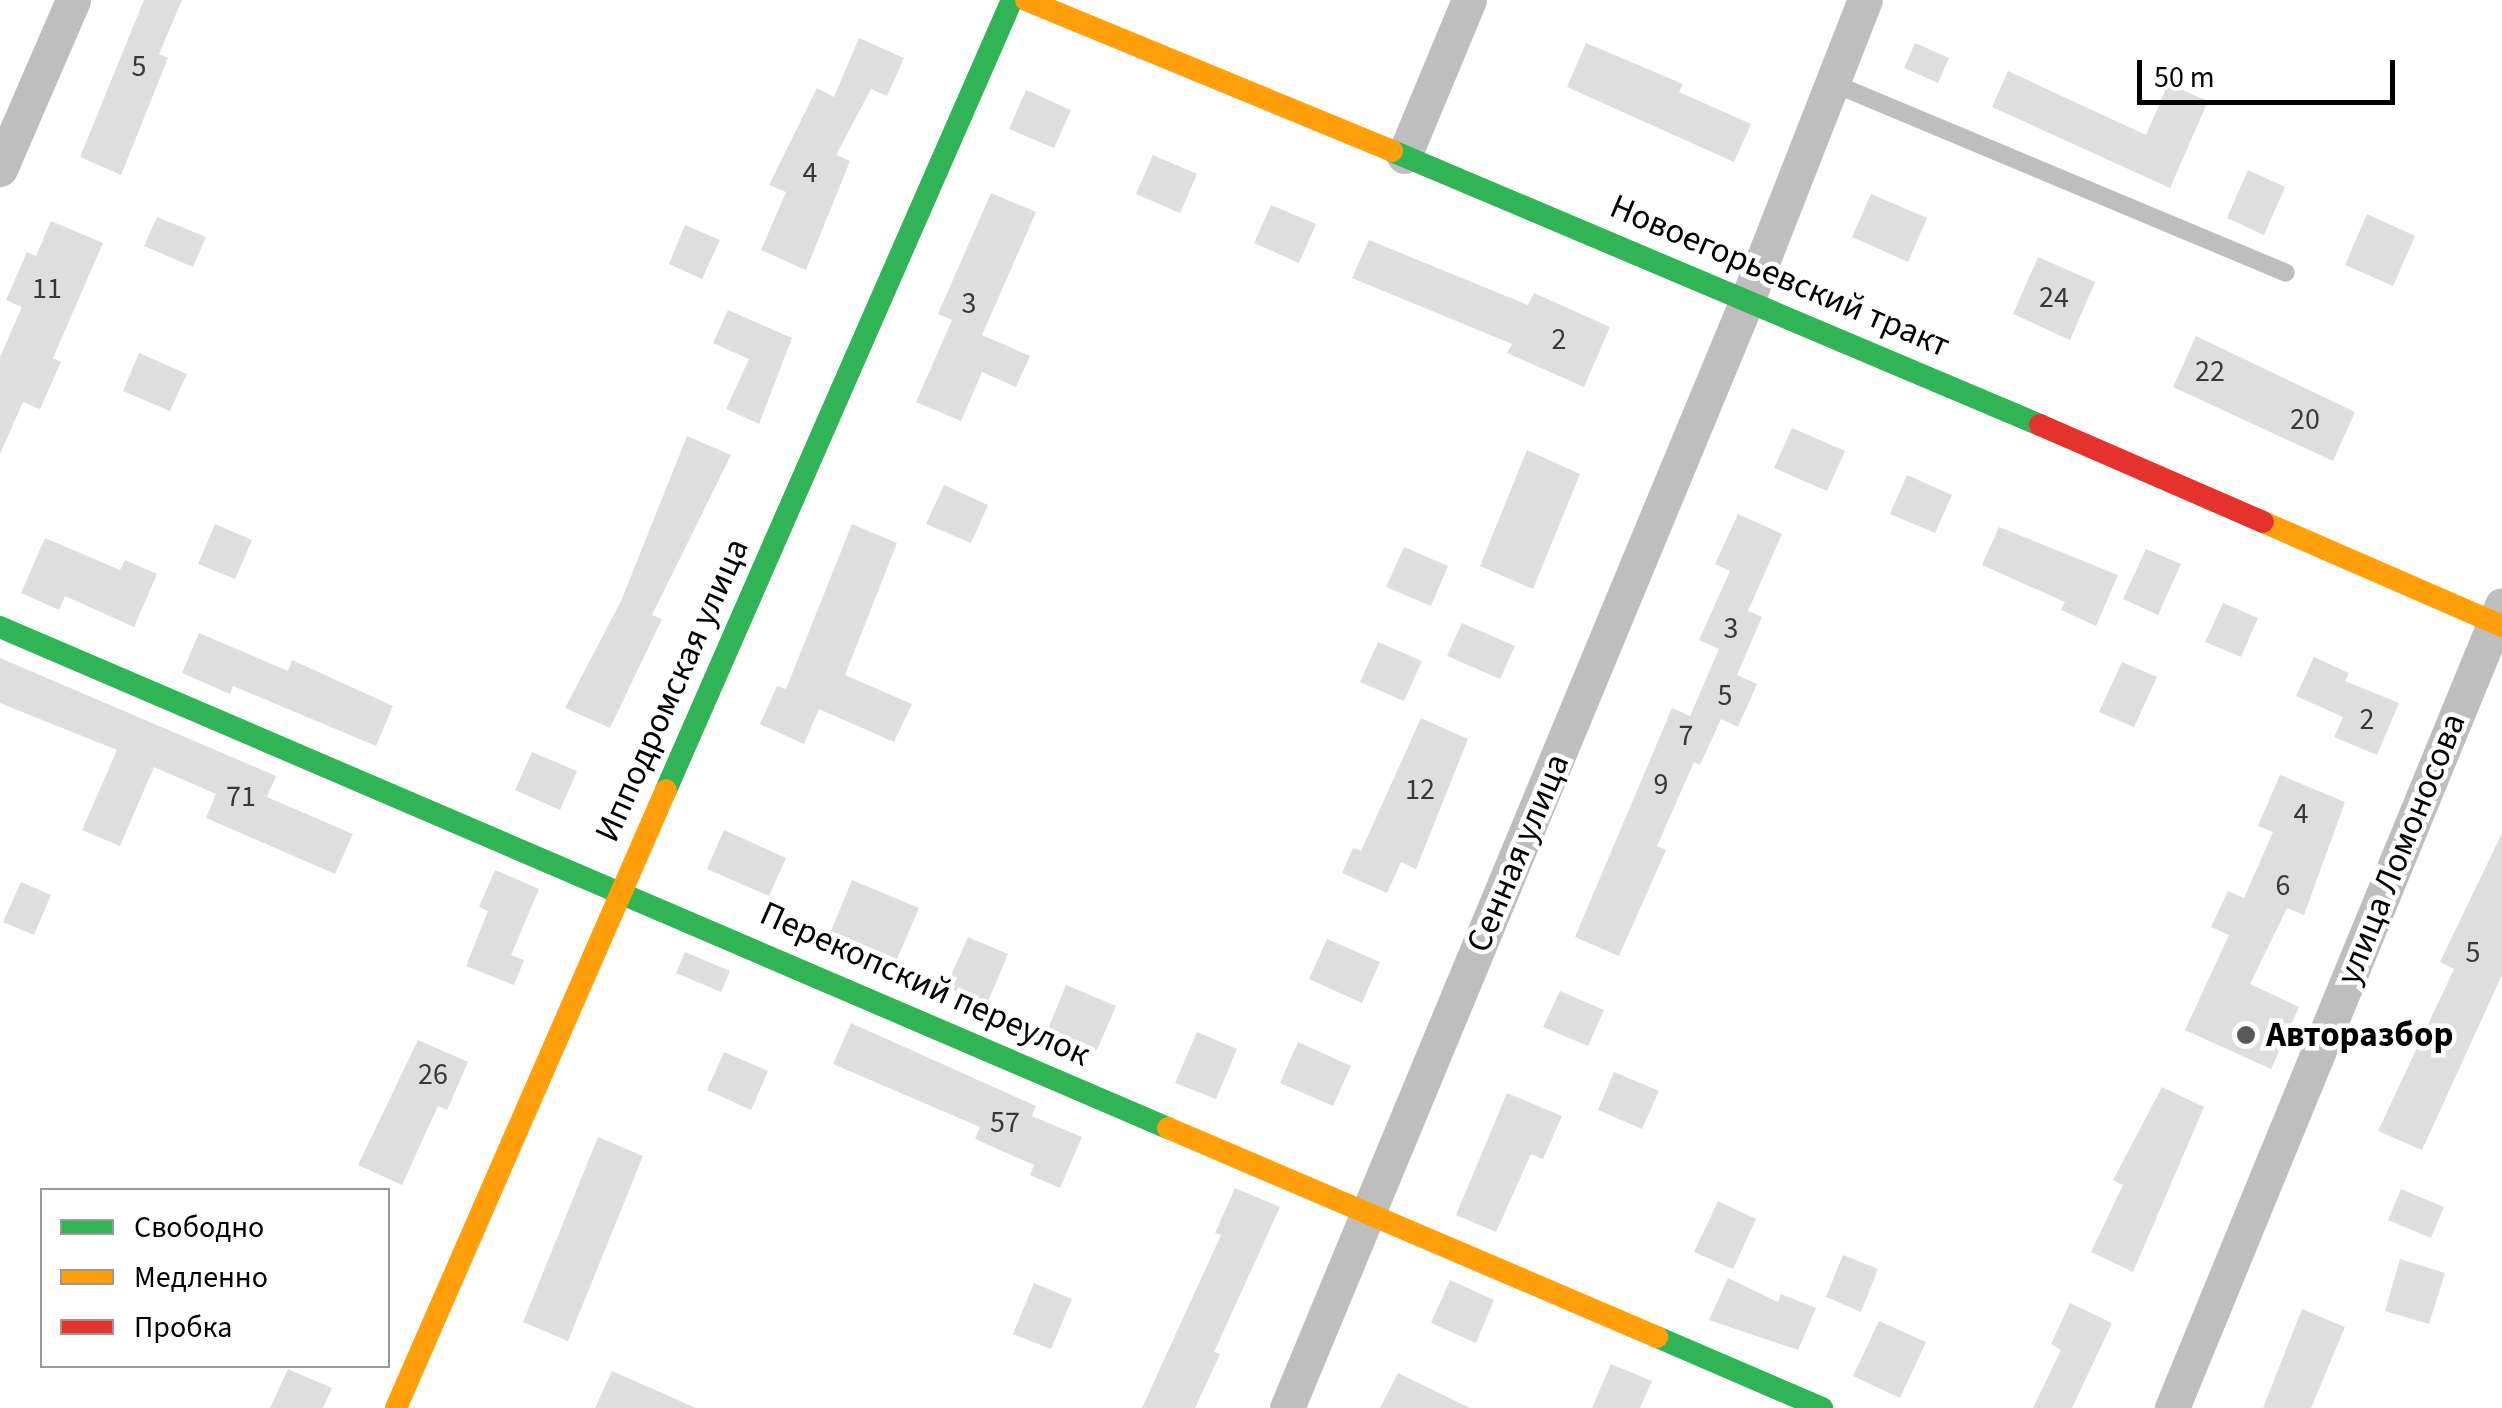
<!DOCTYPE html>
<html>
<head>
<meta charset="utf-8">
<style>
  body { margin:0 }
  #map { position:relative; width:2502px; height:1408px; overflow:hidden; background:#fff; font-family:"Source Sans 3",sans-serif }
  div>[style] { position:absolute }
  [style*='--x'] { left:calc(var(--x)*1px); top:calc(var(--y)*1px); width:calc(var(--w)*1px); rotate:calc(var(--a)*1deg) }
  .building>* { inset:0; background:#dedede }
  .lane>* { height:18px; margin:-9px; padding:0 9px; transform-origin:9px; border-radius:9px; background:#bebebe }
  .street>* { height:35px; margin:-17.5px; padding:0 17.5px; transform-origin:17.5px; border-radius:17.5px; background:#bebebe }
  .fast>* { height:22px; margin:-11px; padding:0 11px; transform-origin:11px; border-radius:11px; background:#30b455 }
  .slow>* { height:22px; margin:-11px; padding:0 11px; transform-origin:11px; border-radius:11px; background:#ff9f0a }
  .jam>* { height:22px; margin:-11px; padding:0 11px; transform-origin:11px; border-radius:11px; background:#e5322d }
  .dots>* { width:28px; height:28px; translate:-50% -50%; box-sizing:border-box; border:5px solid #fff; border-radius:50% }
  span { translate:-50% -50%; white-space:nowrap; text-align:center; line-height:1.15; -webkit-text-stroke:9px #fff; paint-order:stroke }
  .number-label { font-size:30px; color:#383838 }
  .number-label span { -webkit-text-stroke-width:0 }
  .street-label { font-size:35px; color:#000 }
  .poi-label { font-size:35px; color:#000; font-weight:700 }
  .left { translate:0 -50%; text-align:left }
  .legend { position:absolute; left:40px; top:1188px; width:350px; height:180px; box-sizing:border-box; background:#fff; border:2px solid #999; margin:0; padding:12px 18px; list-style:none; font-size:30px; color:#000 }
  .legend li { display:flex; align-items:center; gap:20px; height:50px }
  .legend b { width:50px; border:2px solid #999 }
  .scale { position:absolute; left:2137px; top:60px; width:258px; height:45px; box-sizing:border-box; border:5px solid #000; border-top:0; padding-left:12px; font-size:30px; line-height:35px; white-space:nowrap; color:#000; -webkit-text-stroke:8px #fff; paint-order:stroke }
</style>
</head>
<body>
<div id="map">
  <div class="building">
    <div style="clip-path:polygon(144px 0,182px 0,159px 54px,168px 58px,121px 175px,80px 157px)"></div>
    <div style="clip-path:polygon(859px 38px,904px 58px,887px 96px,871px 89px,836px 155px,850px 161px,806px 270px,761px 250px,786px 192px,769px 185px,817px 88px,834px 97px)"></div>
    <div style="clip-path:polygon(1586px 43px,1683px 84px,1679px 92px,1751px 124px,1734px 162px,1567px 87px)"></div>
    <div style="clip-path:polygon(1915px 43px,1949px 58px,1938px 83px,1904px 68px)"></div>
    <div style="clip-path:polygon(2008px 71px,2146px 135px,2168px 84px,2208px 101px,2170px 188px,1992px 107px)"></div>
    <div style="clip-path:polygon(1026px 90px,1071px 110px,1054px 148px,1009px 129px)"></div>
    <div style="clip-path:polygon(1153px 155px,1197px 174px,1180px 213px,1136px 194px)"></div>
    <div style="clip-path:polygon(2248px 170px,2285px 187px,2264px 235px,2227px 218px)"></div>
    <div style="clip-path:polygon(991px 193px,1036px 212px,982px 335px,1030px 356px,1016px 387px,982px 372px,961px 421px,916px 402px,952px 320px,938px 314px)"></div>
    <div style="clip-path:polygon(1871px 194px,1927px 218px,1908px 262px,1852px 237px)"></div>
    <div style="clip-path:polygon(1271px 205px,1316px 224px,1299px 263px,1254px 243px)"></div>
    <div style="clip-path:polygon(2367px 214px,2415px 236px,2393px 286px,2345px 265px)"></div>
    <div style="clip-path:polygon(157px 217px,206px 237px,193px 267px,144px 246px)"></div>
    <div style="clip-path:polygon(51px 221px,103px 243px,53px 358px,61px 362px,40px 409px,23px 402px,0 454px,0 357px,22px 307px,6px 300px,27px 252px,36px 256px)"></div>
    <div style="clip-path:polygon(685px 225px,720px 240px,702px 279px,669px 264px)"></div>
    <div style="clip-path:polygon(1369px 240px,1528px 305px,1534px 293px,1610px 327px,1584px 387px,1507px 353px,1512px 344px,1352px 278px)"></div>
    <div style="clip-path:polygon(2038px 257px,2095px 282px,2070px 340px,2013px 314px)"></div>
    <div style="clip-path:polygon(728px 310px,792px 338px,759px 424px,726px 409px,749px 359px,713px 343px)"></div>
    <div style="clip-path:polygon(2196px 336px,2355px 412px,2333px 461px,2173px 387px)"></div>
    <div style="clip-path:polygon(139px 353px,187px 374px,170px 411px,123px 391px)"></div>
    <div style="clip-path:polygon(1792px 428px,1845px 451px,1827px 491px,1774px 468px)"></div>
    <div style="clip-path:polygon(687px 436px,731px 455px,652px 615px,662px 619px,610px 728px,565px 708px,621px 601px)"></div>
    <div style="clip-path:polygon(1527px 450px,1580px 474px,1533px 589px,1480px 566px)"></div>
    <div style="clip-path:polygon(1907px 475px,1952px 495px,1935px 533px,1890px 514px)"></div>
    <div style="clip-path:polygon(944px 485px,988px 505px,971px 543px,926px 524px)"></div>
    <div style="clip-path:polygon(1738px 514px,1782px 534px,1748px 611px,1762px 617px,1737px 675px,1757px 684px,1738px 727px,1721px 719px,1700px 765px,1694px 762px,1657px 846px,1666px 850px,1619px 956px,1575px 937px,1672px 708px,1690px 716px,1719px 649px,1699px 640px,1730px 571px,1715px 564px)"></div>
    <div style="clip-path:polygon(215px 524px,252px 540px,235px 579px,198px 564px)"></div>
    <div style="clip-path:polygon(852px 524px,897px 543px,845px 675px,912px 704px,894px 742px,819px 709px,804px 744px,760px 724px,777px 686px,786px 689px)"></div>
    <div style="clip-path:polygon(1999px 527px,2118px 575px,2096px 626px,2061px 610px,2065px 602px,1982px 565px)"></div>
    <div style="clip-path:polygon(45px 538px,120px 570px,125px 560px,157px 574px,134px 627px,65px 596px,59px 610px,21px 593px)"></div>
    <div style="clip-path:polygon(1404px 547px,1448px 566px,1431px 606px,1386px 587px)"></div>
    <div style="clip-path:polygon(2146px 549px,2181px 564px,2158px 615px,2123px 599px)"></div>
    <div style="clip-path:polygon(2223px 603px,2258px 618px,2241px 657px,2205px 642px)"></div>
    <div style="clip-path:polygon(1462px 623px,1515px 646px,1500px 679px,1447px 656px)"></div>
    <div style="clip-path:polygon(199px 633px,288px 671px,292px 660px,393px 706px,376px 746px,233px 686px,230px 694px,182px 673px)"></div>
    <div style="clip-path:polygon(1378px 642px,1422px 661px,1404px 701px,1360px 682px)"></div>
    <div style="clip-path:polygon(2314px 657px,2349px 673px,2345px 681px,2399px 703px,2377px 755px,2334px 737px,2343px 717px,2296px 696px)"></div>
    <div style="clip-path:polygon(0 658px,276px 776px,267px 797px,353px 834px,335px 874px,206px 818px,216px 794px,154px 767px,120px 846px,82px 830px,117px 750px,0 703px)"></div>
    <div style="clip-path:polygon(2122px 662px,2157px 677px,2134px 727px,2099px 712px)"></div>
    <div style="clip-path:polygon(1421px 718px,1468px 739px,1416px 869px,1401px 862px,1387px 893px,1342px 873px,1353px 848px,1361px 851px)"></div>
    <div style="clip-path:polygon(532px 752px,577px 771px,560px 810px,515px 790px)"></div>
    <div style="clip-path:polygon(2280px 775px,2345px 802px,2304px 915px,2287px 908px,2250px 984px,2299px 1007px,2271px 1069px,2185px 1030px,2229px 935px,2211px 927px,2228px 891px,2244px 898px,2273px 832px,2258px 826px)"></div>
    <div style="clip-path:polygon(724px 830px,786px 858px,769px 896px,707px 869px)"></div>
    <div style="clip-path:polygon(2502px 833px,2502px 975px,2422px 1150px,2378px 1131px,2454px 969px,2440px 962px)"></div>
    <div style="clip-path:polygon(495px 870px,539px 889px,511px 955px,524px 960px,514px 985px,466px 966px,488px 911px,479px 907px)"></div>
    <div style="clip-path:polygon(852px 880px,919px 908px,897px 959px,831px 931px)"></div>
    <div style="clip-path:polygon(21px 882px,51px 895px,34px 935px,3px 922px)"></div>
    <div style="clip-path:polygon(968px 937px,1008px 954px,987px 1004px,946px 987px)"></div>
    <div style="clip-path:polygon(1327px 939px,1380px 962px,1362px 1003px,1309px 979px)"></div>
    <div style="clip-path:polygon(685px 952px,730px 971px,721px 992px,676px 973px)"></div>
    <div style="clip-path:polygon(1066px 985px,1116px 1006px,1097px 1050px,1048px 1029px)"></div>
    <div style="clip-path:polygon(1560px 991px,1604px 1010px,1588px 1046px,1543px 1027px)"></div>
    <div style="clip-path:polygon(851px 1023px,1036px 1106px,1032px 1116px,1082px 1137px,1060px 1188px,1030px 1175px,1034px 1165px,975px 1139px,980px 1127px,833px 1064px)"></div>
    <div style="clip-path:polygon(1197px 1032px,1237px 1049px,1216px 1099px,1175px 1083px)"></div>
    <div style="clip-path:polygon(418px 1040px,468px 1062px,447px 1110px,438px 1106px,402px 1185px,358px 1165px)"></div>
    <div style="clip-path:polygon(1298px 1042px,1351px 1066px,1333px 1106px,1280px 1083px)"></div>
    <div style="clip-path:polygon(724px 1052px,768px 1071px,751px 1110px,707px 1090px)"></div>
    <div style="clip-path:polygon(1614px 1072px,1659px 1091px,1642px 1129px,1598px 1110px)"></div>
    <div style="clip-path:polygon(2162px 1087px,2204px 1107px,2133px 1272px,2091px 1252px,2123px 1185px,2113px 1180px)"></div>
    <div style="clip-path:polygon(1507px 1093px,1562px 1116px,1543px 1159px,1531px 1154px,1496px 1232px,1456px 1215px)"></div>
    <div style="clip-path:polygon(598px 1137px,643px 1156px,568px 1341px,523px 1322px)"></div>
    <div style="clip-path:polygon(1235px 1188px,1280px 1207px,1214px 1352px,1220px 1354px,1195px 1408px,1142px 1408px,1221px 1235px,1215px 1233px)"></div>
    <div style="clip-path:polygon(2401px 1189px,2444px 1207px,2431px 1238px,2388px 1220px)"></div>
    <div style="clip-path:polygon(1718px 1201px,1756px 1219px,1733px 1269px,1694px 1252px)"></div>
    <div style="clip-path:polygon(1843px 1255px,1878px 1269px,1861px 1312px,1826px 1297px)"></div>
    <div style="clip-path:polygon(2400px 1259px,2445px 1273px,2429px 1324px,2385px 1311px)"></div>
    <div style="clip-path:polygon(1728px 1278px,1778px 1302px,1781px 1294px,1816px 1308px,1798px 1350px,1709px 1320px)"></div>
    <div style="clip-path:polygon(1450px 1280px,1494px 1300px,1476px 1343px,1431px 1323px)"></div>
    <div style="clip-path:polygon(1034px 1283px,1072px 1299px,1051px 1349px,1013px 1334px)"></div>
    <div style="clip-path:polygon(2070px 1303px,2112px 1323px,2072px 1408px,2033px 1408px,2061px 1350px,2051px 1344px)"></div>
    <div style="clip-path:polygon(2302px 1309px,2345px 1327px,2311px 1408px,2263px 1408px)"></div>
    <div style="clip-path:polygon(1879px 1321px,1926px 1342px,1900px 1398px,1853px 1376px)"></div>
    <div style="clip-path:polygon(1611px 1364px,1652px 1381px,1640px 1408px,1592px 1408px)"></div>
    <div style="clip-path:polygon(288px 1369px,332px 1388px,323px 1408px,270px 1408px)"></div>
    <div style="clip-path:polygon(612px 1371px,696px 1408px,595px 1408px)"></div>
    <div style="clip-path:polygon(1398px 1373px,1470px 1408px,1380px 1408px)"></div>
  </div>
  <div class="lane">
    <div style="--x:1830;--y:82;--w:494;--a:22.7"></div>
  </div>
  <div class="street">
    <div style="--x:1404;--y:156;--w:169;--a:-67.4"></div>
    <div style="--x:0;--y:169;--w:184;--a:-66.6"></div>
    <div style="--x:1287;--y:1408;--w:1202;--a:-67.45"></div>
    <div style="--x:1748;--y:298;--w:320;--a:-68.6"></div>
    <div style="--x:2172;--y:1408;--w:868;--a:-67.66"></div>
  </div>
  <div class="fast">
    <div style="--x:1392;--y:151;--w:704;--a:22.92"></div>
    <div style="--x:0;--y:627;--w:1271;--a:23.22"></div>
    <div style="--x:666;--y:790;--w:862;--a:-66.35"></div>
    <div style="--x:1657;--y:1337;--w:180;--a:23.3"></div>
  </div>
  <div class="slow">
    <div style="--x:1026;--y:0;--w:396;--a:22.4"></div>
    <div style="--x:2263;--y:522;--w:261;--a:23.5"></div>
    <div style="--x:1168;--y:1128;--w:532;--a:23.14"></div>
    <div style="--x:396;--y:1408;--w:674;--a:-66.4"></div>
  </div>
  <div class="jam">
    <div style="--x:2040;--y:425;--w:243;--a:23.5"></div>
  </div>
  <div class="dots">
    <div style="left:2246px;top:1035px;background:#595959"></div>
  </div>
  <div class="number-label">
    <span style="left:139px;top:67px">5</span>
    <span style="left:810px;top:173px">4</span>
    <span style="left:47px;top:289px">11</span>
    <span style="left:2054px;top:298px">24</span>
    <span style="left:969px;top:304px">3</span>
    <span style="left:1559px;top:340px">2</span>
    <span style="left:2210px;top:372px">22</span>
    <span style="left:2305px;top:420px">20</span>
    <span style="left:1731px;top:629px">3</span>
    <span style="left:1725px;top:696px">5</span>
    <span style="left:2367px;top:720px">2</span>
    <span style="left:1686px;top:736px">7</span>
    <span style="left:1661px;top:785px">9</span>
    <span style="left:1420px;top:790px">12</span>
    <span style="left:241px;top:797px">71</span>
    <span style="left:2301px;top:814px">4</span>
    <span style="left:2283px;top:886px">6</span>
    <span style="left:2473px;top:953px">5</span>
    <span style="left:433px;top:1075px">26</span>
    <span style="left:1005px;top:1123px">57</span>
  </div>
  <div class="street-label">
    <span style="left:1780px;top:276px;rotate:23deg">Новоегорьевский тракт</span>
    <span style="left:672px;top:690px;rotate:-66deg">Ипподромская улица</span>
    <span style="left:2401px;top:849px;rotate:-68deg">улица Ломоносова</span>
    <span style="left:1518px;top:853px;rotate:-67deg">Сенная улица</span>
    <span style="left:925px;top:984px;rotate:24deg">Перекопский переулок</span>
  </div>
  <div class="poi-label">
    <span class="left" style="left:2266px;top:1035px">Авторазбор</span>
  </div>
  <ul class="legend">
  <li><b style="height:12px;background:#30b455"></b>Свободно</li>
  <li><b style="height:12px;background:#ff9f0a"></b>Медленно</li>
  <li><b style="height:12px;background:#e5322d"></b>Пробка</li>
  </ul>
  <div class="scale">50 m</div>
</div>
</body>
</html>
